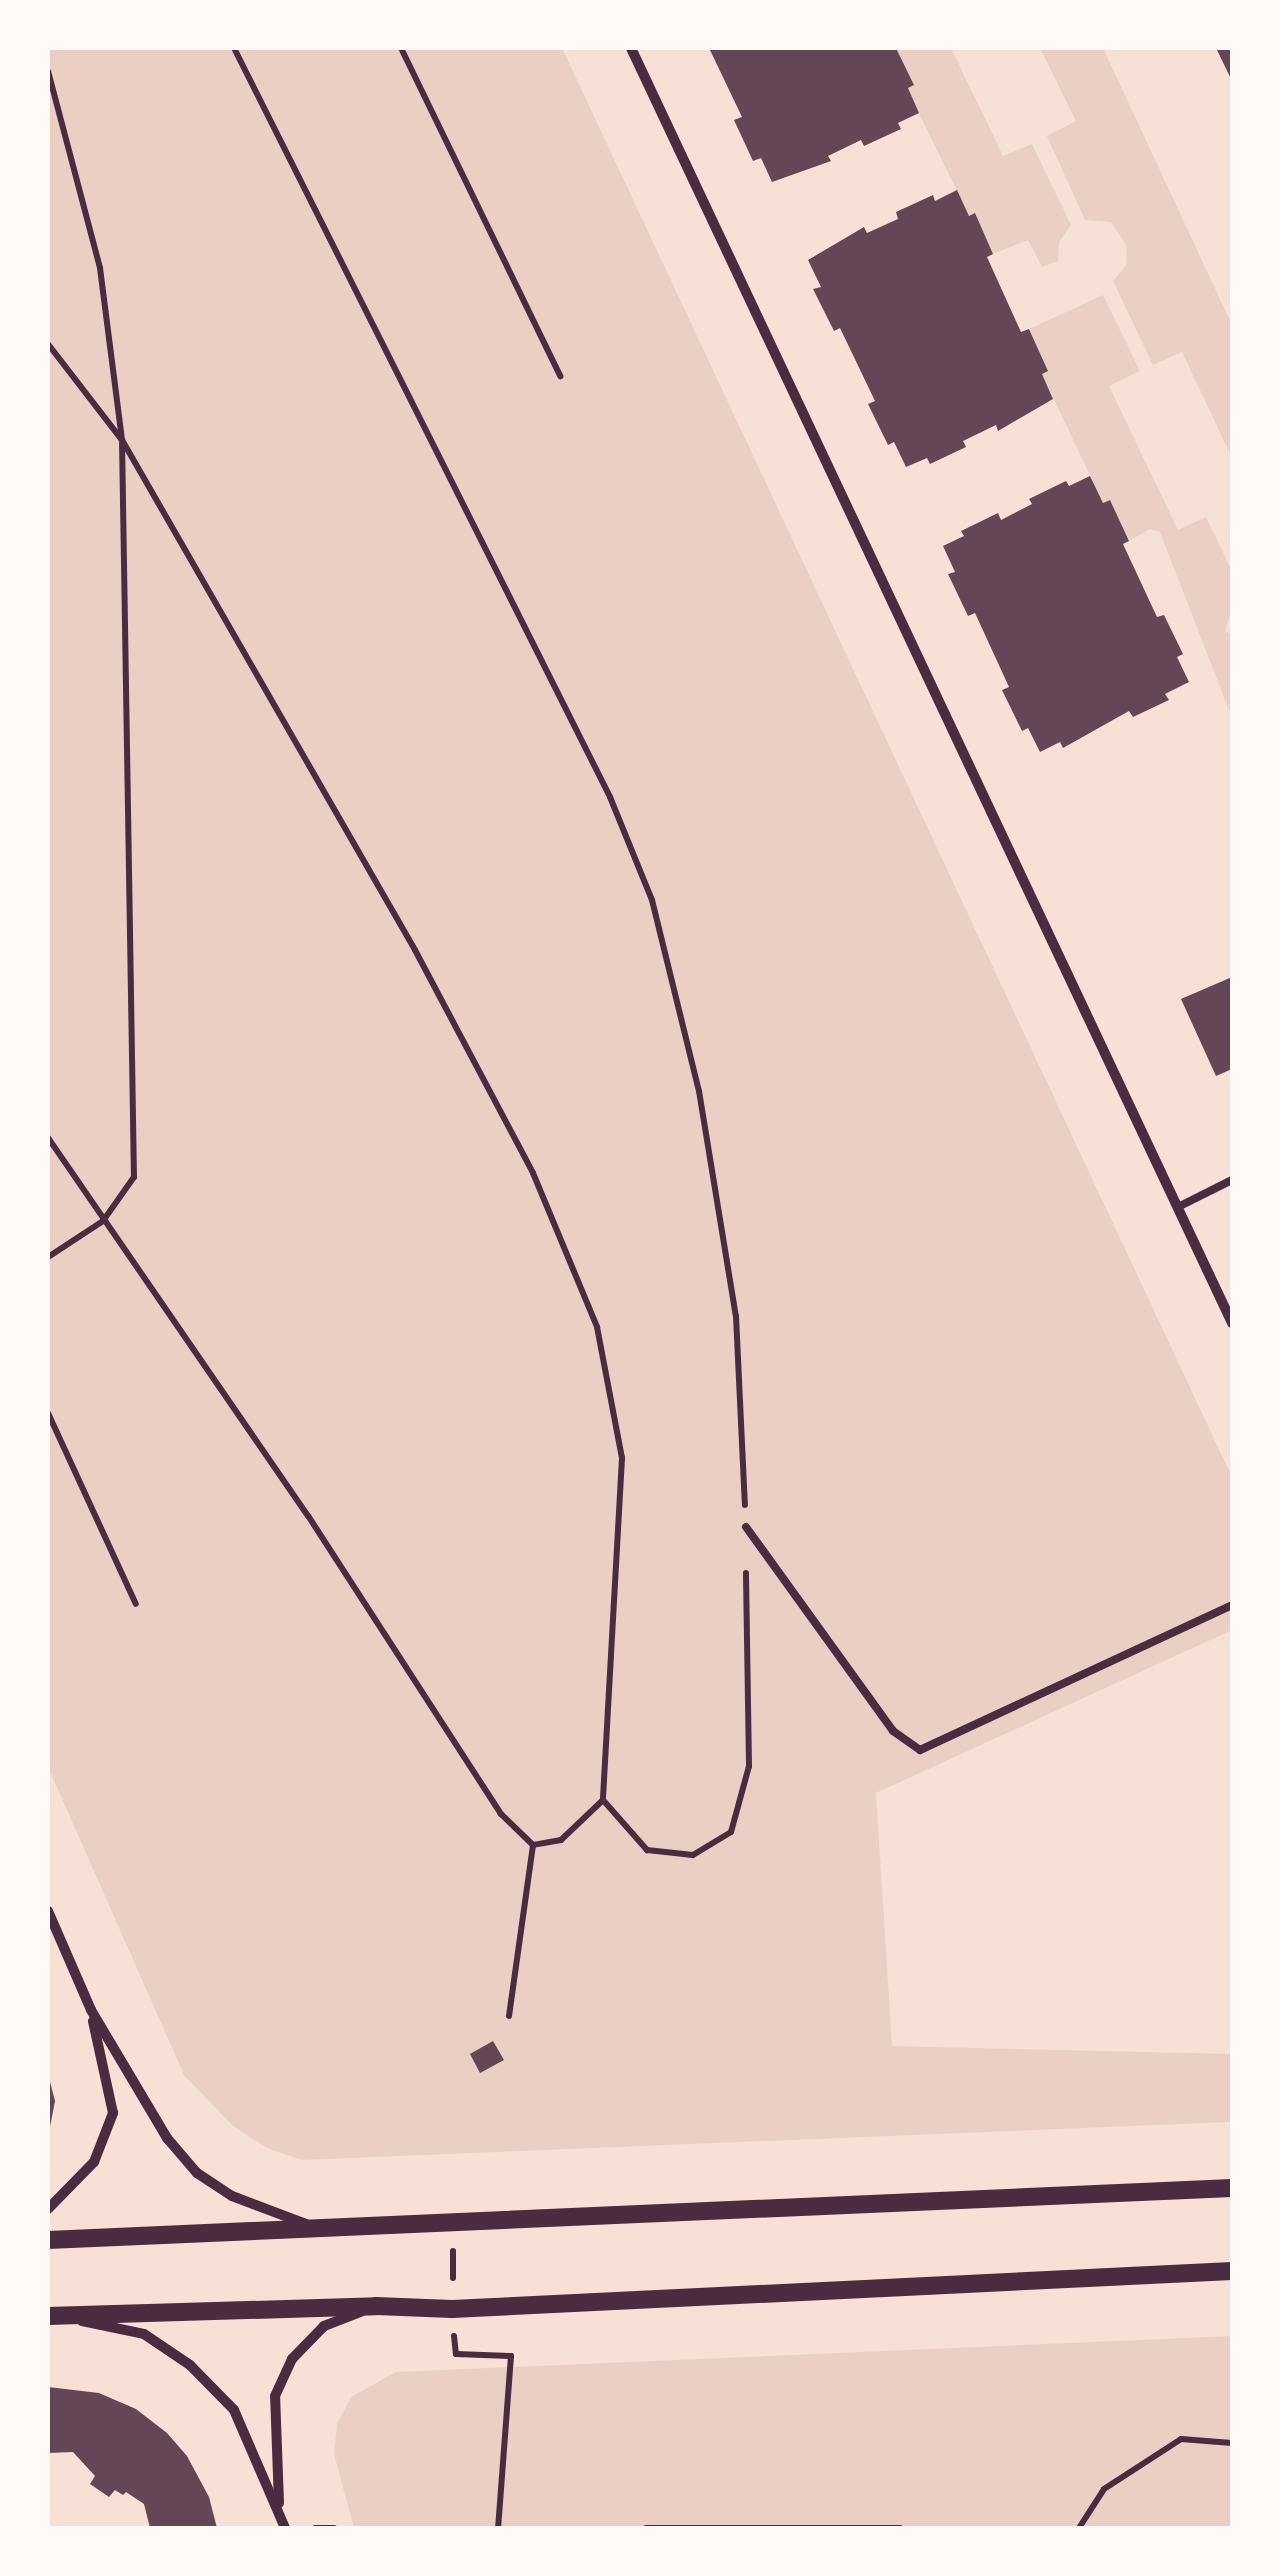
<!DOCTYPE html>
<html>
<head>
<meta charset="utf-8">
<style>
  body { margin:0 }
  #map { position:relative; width:1280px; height:2576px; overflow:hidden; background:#f7e1d7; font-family:"Fira Sans",sans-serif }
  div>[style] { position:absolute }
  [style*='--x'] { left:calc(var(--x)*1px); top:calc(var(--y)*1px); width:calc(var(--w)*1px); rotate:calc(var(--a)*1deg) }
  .green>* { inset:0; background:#ebcfc5 }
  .building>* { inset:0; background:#644757 }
  .path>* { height:6px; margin:-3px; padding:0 3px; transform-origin:3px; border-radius:3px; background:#4a2c40 }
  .service>* { height:8px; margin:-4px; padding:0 4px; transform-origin:4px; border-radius:4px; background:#4a2c40 }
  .minor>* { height:10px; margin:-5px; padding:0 5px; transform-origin:5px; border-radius:5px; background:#4a2c40 }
  .tertiary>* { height:18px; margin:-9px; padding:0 9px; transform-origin:9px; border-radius:9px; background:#4a2c40 }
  span { translate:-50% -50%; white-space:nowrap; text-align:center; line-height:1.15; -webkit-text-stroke:10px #fffaf5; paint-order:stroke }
  .frame { position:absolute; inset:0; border:50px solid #fffaf5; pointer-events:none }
</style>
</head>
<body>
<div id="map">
  <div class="green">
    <div style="clip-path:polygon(48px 48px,562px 48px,1232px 1477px,1232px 1630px,876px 1793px,892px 2046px,1232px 2054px,1232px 2122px,302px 2160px,267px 2148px,233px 2126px,184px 2075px,48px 1767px)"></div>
    <div style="clip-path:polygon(896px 48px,951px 48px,1003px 156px,1032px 144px,1071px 225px,1059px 242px,1058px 261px,1042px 267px,1028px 240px,993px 254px,975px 213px,969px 216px,919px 113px,908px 88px,914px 84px)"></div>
    <div style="clip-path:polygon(1040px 48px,1103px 48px,1232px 325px,1232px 458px,1182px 352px,1153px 365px,1113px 281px,1126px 265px,1127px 246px,1111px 222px,1085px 220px,1047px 136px,1076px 121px)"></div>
    <div style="clip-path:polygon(1103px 295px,1140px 371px,1109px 386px,1178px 530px,1206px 517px,1232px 571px,1232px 609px,1225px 631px,1232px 634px,1232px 718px,1160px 532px,1150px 529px,1129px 541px,1110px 500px,1103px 503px,1042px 374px,1048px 370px,1029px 329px)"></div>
    <div style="clip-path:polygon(1232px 2336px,1232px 2528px,354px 2528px,334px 2454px,337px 2424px,351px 2397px,396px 2372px)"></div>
  </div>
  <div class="building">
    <div style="clip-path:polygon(709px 48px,896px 48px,914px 85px,908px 88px,919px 113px,898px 123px,901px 129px,864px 146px,861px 140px,828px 156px,831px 161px,772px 182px,761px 158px,753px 161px,734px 120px,742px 117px)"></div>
    <div style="clip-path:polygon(1216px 48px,1232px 48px,1232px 81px)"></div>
    <div style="clip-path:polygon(957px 190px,969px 216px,975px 213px,993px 254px,987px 257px,1021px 332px,1029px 329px,1048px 371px,1042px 374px,1053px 399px,998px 431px,996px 425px,963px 441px,966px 447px,930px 464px,927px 458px,906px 467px,894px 442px,888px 445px,868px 404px,875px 401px,840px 328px,834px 331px,813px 289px,821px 287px,808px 260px,864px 227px,867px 233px,898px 219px,896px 212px,933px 195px,935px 201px)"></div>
    <div style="clip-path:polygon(1090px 476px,1103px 503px,1110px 500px,1129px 541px,1123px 544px,1157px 617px,1164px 615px,1183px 654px,1177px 657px,1189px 682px,1165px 694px,1169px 700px,1133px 717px,1129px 711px,1063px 748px,1060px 742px,1040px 752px,1028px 728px,1022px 731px,1002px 690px,1009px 687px,975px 613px,968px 616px,948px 574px,955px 572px,943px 546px,964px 536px,961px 531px,998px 513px,1001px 520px,1032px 504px,1029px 499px,1066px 481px,1069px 486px)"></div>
    <div style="clip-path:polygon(1232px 977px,1232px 1069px,1216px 1076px,1181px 999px)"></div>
    <div style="clip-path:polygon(493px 2041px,504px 2060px,480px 2073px,470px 2054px)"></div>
    <div style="clip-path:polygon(48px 2074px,55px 2101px,48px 2137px)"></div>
    <div style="clip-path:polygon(48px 2387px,99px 2393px,136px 2409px,167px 2433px,187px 2456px,209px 2497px,217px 2528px,150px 2528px,144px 2504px,126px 2492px,123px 2495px,115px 2490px,109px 2497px,90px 2484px,95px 2476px,73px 2452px,48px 2453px)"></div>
  </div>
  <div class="path">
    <div style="--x:234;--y:48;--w:838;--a:63.34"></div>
    <div style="--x:610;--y:797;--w:111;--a:67.8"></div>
    <div style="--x:652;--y:900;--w:197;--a:76.2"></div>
    <div style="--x:699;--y:1091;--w:228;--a:80.7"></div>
    <div style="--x:736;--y:1316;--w:189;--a:87.3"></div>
    <div style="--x:401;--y:48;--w:365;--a:64.1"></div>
    <div style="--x:48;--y:71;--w:204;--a:75.2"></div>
    <div style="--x:100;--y:268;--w:173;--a:82.7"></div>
    <div style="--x:122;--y:440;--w:588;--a:60.12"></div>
    <div style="--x:415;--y:950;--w:252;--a:62.1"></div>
    <div style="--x:533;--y:1173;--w:167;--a:67.4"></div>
    <div style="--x:597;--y:1327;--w:133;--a:79.2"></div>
    <div style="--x:622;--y:1458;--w:343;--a:93.2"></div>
    <div style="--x:603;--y:1800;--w:58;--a:136.4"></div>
    <div style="--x:561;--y:1840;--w:28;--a:170"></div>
    <div style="--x:533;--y:1845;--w:45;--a:-135.9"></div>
    <div style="--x:501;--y:1814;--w:355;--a:-122.9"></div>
    <div style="--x:308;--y:1516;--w:460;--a:-124.5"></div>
    <div style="--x:48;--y:344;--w:121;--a:52.4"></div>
    <div style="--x:122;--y:440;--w:737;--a:89.07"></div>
    <div style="--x:134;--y:1177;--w:54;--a:125.2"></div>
    <div style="--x:103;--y:1221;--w:66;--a:146.8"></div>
    <div style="--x:48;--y:1413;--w:210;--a:65.3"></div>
    <div style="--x:603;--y:1800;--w:67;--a:48.7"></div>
    <div style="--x:647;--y:1850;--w:46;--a:6.2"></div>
    <div style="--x:693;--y:1855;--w:44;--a:-31.2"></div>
    <div style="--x:731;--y:1832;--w:68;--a:-74.7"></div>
    <div style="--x:749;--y:1766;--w:193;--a:-90.9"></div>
    <div style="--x:509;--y:2016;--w:173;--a:-82"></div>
    <div style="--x:453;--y:2278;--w:27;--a:-90"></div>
    <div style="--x:454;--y:2336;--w:18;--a:84"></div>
    <div style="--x:456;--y:2354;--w:55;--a:2.1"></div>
    <div style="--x:511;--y:2356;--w:172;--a:94.3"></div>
    <div style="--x:315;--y:2528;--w:19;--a:0"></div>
    <div style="--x:646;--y:2528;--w:254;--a:0"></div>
    <div style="--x:1079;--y:2528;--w:46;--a:-57.3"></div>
    <div style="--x:1104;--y:2489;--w:92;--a:-33"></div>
    <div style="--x:1181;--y:2439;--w:51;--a:4.5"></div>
  </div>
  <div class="service">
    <div style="--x:1178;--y:1207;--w:60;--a:-26.6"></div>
    <div style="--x:746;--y:1527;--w:251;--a:54.2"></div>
    <div style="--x:893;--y:1731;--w:33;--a:35"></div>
    <div style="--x:920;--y:1750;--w:344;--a:-24.9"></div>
  </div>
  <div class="minor">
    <div style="--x:631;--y:48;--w:1410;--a:64.76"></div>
    <div style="--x:48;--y:1911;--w:108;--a:66.5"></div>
    <div style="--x:91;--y:2010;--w:149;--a:59.3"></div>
    <div style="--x:167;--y:2138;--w:46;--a:49.4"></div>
    <div style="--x:197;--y:2173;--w:42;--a:33.3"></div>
    <div style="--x:232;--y:2196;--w:79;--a:20.7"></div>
    <div style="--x:48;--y:2209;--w:66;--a:-45.6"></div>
    <div style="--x:94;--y:2162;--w:53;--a:-68.8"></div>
    <div style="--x:113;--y:2113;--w:94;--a:-102.3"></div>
    <div style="--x:82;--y:2321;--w:63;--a:11.8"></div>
    <div style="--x:144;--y:2334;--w:55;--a:34"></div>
    <div style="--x:190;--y:2365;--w:63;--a:45.6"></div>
    <div style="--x:234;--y:2410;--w:129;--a:66.6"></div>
    <div style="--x:279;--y:2503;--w:107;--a:-92.1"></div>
    <div style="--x:275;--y:2396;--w:41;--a:-65.3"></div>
    <div style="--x:292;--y:2359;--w:46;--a:-45.9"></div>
    <div style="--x:324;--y:2326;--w:40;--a:-21"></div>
  </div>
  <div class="tertiary">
    <div style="--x:48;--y:2240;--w:1185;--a:-2.51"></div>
    <div style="--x:48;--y:2316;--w:328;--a:-1.7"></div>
    <div style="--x:376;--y:2306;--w:76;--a:2.3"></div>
    <div style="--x:452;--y:2309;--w:781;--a:-2.79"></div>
  </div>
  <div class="frame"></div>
</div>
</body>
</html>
